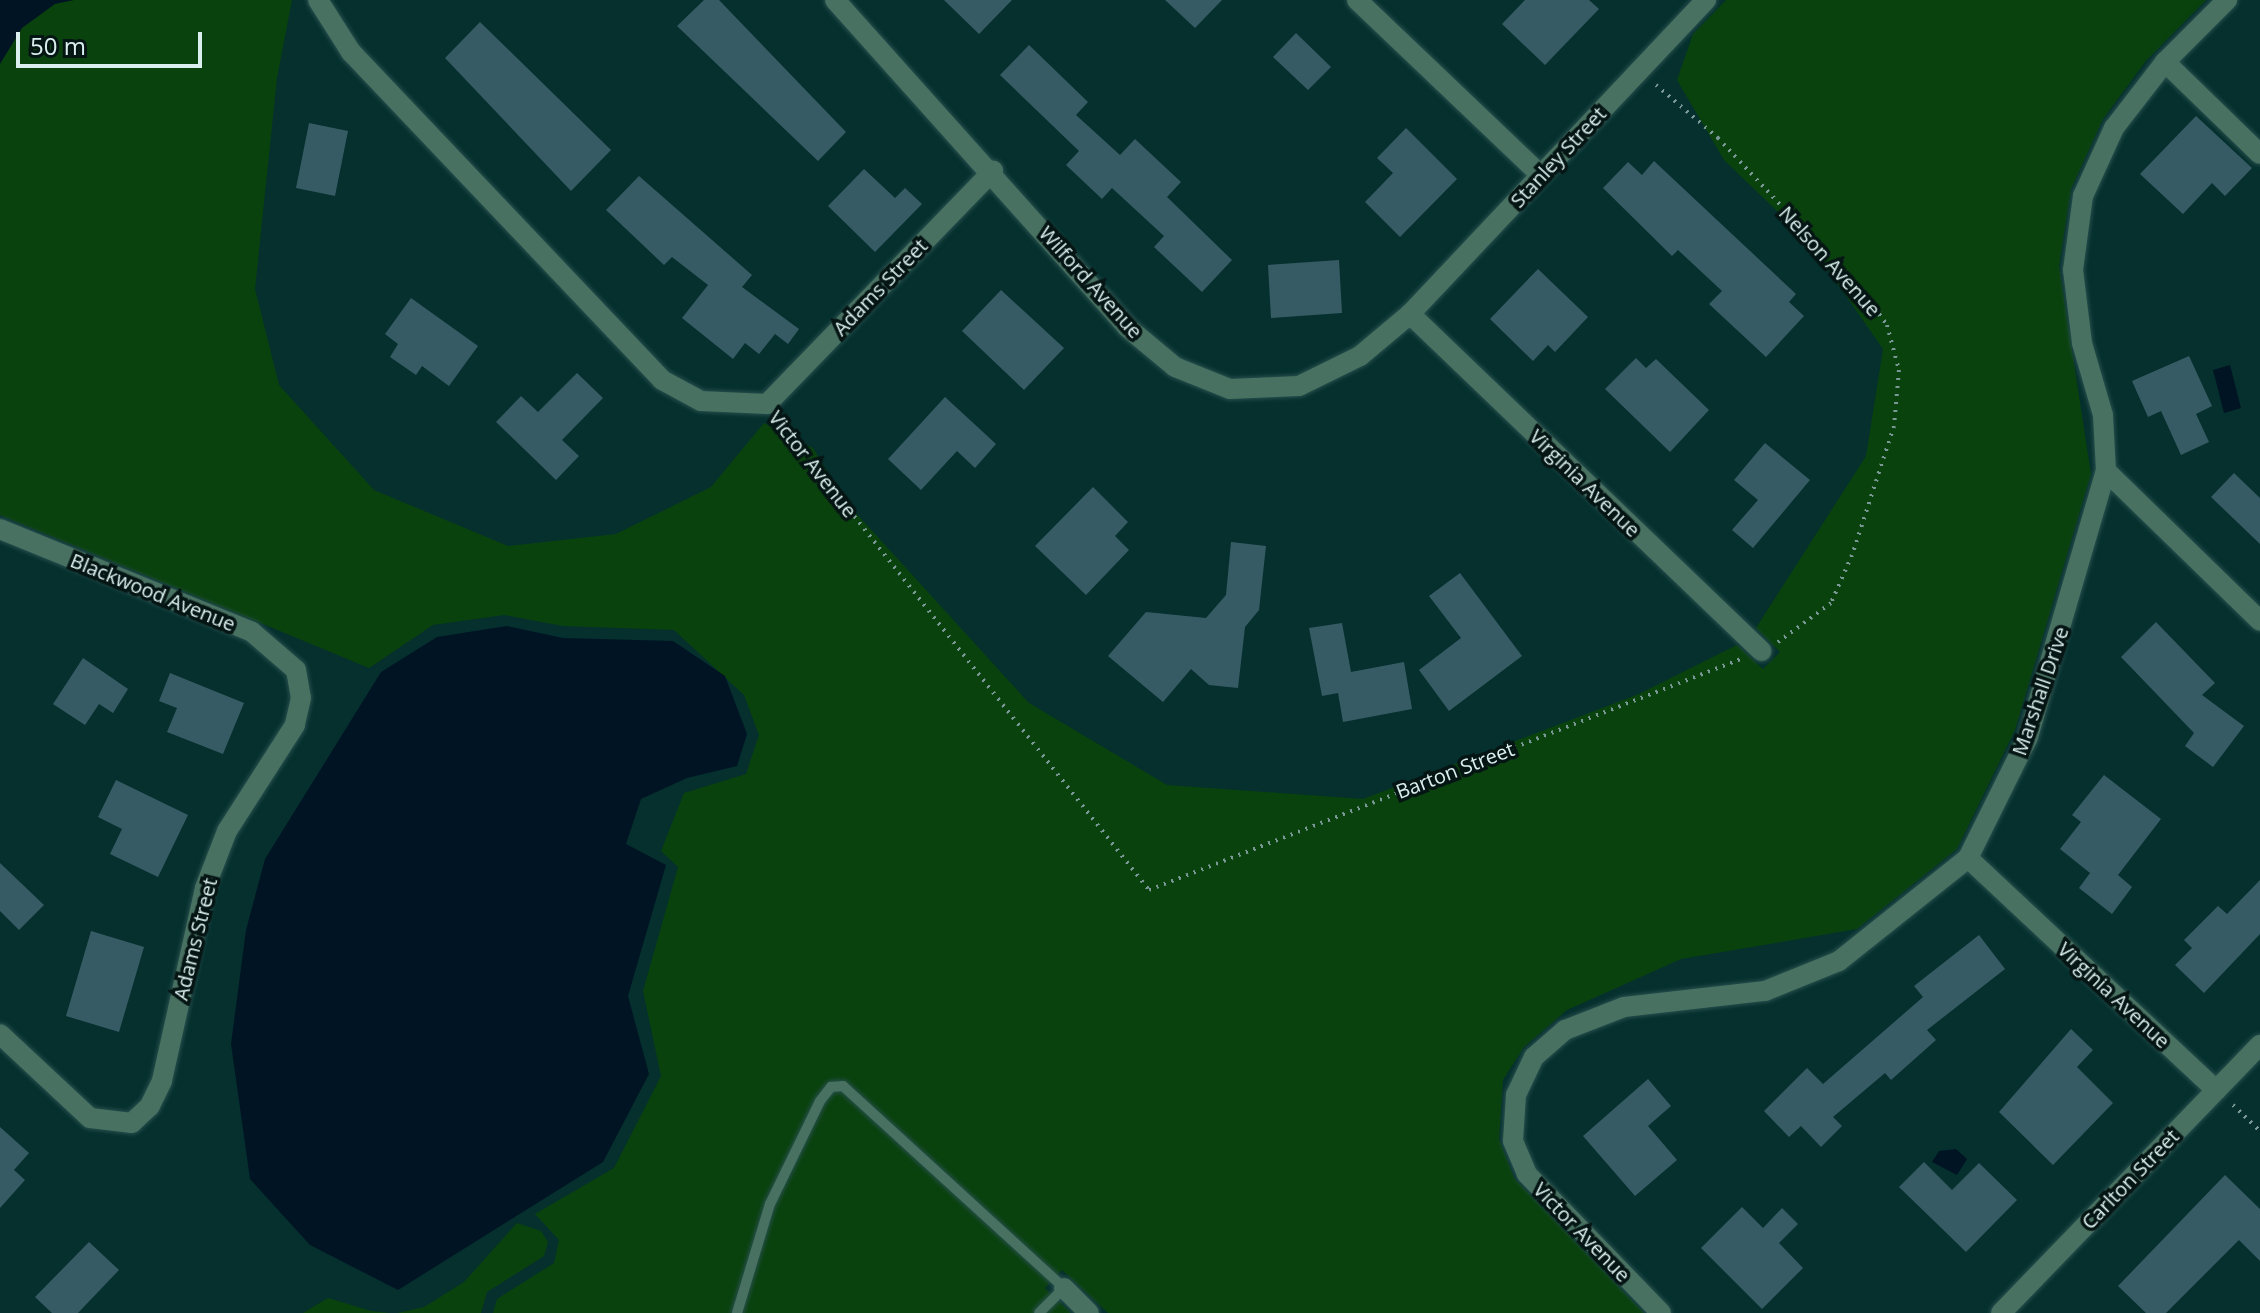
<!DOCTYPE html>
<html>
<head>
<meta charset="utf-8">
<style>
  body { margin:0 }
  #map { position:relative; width:2260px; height:1313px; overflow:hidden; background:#05302e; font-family:"Open Sans",sans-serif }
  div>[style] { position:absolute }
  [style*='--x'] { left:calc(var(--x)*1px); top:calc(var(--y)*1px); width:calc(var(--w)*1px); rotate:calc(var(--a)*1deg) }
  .green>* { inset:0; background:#0a420e }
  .water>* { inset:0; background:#001424 }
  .building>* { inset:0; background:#375b65 }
  .path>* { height:4px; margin-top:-2px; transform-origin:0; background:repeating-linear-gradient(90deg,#799896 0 2px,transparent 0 8px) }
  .roads { filter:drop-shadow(0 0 2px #274f4d) drop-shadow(0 0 2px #274f4d) }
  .service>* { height:10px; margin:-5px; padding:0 5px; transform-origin:5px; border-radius:5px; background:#487161 }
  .minor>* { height:20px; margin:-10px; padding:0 10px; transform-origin:10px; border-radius:10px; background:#487161 }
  span { translate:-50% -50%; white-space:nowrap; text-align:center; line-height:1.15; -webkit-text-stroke:7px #051514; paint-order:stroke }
  .street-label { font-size:20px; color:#dbf0ee }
  .scale { position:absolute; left:16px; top:32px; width:186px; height:36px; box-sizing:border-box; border:4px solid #dbf0ee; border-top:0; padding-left:10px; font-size:24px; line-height:28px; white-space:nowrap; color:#dbf0ee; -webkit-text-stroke:6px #051514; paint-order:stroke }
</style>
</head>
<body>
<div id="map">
  <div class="green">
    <div style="clip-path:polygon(0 0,292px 0,277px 78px,255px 289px,279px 385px,374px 490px,508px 546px,616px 534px,711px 487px,764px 423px,813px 448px,845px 501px,1029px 703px,1167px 785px,1363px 799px,1639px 694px,1737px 645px,1763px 669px,1780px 652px,1756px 628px,1866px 456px,1883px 349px,1807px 240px,1724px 160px,1677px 80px,1693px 34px,1726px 0,2206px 0,2146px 61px,2103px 119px,2071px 189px,2059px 266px,2091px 474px,2015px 730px,1957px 849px,1857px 929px,1681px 959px,1567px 1010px,1524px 1047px,1503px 1080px,1499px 1139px,1514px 1178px,1644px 1313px,1108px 1313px,1062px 1270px,1045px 1288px,1071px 1313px,493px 1313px,497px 1299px,554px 1263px,559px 1240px,535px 1214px,614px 1168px,661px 1076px,643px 991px,678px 867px,661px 851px,684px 793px,746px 774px,759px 735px,744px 695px,674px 630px,563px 626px,504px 615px,433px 625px,369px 668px,0 515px)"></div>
    <div style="clip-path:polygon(517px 1223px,541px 1231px,548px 1242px,544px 1256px,487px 1292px,481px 1313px,397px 1313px,424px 1307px,464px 1282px)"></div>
    <div style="clip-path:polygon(328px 1298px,371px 1311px,390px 1313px,303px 1313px)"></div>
  </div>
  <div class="water">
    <div style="clip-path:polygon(0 0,74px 0,55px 4px,22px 28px,0 64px)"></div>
    <div style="clip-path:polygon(2230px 365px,2241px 408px,2224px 413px,2213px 370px)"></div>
    <div style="clip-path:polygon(507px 626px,563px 638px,673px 641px,725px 676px,747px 734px,737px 766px,687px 778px,641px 799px,626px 844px,666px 865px,628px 996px,649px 1074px,603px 1162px,398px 1290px,310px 1245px,250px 1179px,231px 1044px,246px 930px,265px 859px,381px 672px,437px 637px)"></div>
    <div style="clip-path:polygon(1956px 1149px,1967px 1159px,1957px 1175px,1932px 1162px,1939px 1151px)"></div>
  </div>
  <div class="building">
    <div style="clip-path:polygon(704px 0,719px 0,846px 132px,818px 161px,677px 26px)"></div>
    <div style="clip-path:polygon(944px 0,1012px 0,979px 34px)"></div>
    <div style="clip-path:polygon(1165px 0,1222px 0,1195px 28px)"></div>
    <div style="clip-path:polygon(1525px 0,1589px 0,1599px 9px,1545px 65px,1502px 24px)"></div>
    <div style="clip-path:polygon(480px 22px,611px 150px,571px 191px,445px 58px)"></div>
    <div style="clip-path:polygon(1296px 33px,1331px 67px,1308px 90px,1273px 57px)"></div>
    <div style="clip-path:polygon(1029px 45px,1088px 102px,1076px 115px,1120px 155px,1135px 139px,1181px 182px,1167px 197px,1232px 260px,1202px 292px,1154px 247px,1164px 236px,1112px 188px,1102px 199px,1066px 165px,1079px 151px,1000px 75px)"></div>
    <div style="clip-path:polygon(2196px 116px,2252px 168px,2225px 196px,2212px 183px,2183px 214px,2140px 174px)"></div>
    <div style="clip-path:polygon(309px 123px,348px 131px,335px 196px,296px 188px)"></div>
    <div style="clip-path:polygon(1406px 128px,1457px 179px,1400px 237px,1365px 202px,1393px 173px,1377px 158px)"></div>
    <div style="clip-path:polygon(1654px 161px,1796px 294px,1789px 302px,1804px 316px,1766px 357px,1709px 304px,1722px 291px,1678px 250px,1672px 256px,1603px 188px,1628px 162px,1642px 175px)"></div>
    <div style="clip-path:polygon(864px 169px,895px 198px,905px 188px,922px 204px,875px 252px,828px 206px)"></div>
    <div style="clip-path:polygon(639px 176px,752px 275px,742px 287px,799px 329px,788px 344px,775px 334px,759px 354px,745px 343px,733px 359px,682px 318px,708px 285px,672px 257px,664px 265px,606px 210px)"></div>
    <div style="clip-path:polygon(1339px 260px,1342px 313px,1271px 318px,1268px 265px)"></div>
    <div style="clip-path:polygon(1538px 269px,1588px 317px,1555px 352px,1548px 345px,1533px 361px,1490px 319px)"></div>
    <div style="clip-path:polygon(1001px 290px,1064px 348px,1024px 390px,962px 331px)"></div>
    <div style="clip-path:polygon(411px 298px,478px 346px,449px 386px,422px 366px,416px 375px,390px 357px,398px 344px,385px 334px)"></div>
    <div style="clip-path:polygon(2189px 356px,2212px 406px,2196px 414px,2209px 442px,2181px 455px,2161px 411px,2148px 417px,2132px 381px)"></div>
    <div style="clip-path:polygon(1636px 358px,1646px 368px,1656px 359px,1709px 410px,1670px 452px,1605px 389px)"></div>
    <div style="clip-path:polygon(577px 373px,603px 398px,562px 440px,579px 456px,556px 480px,496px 422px,521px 396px,538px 412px)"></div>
    <div style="clip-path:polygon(945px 397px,996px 444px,975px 468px,957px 451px,921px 490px,888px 459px)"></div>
    <div style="clip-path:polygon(1765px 443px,1810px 480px,1753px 548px,1732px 530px,1758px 500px,1734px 480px)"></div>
    <div style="clip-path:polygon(2234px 473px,2260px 498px,2260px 544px,2211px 497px)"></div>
    <div style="clip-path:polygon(1093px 487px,1128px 522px,1115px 536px,1129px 550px,1086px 595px,1035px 546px)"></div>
    <div style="clip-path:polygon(1231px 542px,1266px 546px,1259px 610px,1245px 627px,1238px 688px,1209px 685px,1191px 669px,1163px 702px,1108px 656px,1146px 612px,1206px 618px,1226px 595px)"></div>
    <div style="clip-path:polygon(1460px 573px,1522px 656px,1449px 711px,1419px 670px,1461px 638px,1429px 596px)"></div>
    <div style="clip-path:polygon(2156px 622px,2215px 683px,2202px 695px,2244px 726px,2213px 767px,2185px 746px,2194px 733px,2121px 657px)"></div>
    <div style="clip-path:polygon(1342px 623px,1351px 672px,1404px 662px,1412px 709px,1343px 722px,1338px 693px,1322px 696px,1309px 628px)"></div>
    <div style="clip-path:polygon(83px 658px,128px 689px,113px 713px,99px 704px,85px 725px,53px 704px)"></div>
    <div style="clip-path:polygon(170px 673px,244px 703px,223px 754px,167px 732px,177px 708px,159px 701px)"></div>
    <div style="clip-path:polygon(2104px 775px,2161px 819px,2118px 875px,2132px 887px,2112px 914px,2079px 888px,2090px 873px,2060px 849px,2081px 822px,2072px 815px)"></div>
    <div style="clip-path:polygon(116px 780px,188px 815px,158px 877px,110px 854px,122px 829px,98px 817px)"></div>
    <div style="clip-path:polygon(0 863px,44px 905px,19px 930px,0 911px)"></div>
    <div style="clip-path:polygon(2260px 880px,2260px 934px,2204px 993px,2175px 965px,2192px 948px,2184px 940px,2218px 906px,2227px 914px)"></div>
    <div style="clip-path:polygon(91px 931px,144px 947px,119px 1032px,66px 1016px)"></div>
    <div style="clip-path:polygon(1979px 935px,2005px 969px,1927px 1030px,1936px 1040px,1891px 1080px,1885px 1073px,1833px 1117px,1842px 1126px,1821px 1147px,1801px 1126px,1789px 1137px,1764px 1111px,1807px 1068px,1823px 1084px,1923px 997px,1914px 986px)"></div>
    <div style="clip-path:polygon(2071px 1029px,2093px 1050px,2077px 1067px,2113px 1103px,2053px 1165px,1999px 1112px)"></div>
    <div style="clip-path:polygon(1648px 1079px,1671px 1106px,1648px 1126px,1677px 1160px,1635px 1196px,1583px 1136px)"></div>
    <div style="clip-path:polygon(0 1127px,29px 1153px,14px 1170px,25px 1180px,0 1208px)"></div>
    <div style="clip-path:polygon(1924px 1162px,1952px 1190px,1979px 1163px,2017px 1200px,1966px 1252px,1899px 1187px)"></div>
    <div style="clip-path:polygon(2225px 1175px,2260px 1209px,2260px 1261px,2239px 1240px,2166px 1313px,2146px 1313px,2118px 1286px)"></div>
    <div style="clip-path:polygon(1742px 1207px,1763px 1228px,1782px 1208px,1798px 1224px,1779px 1243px,1803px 1268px,1762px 1309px,1701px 1248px)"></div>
    <div style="clip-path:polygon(89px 1242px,119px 1270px,78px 1313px,52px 1313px,35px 1297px)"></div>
  </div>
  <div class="path">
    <div style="--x:1656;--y:85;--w:82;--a:40.5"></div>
    <div style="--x:1718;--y:138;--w:223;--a:47"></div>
    <div style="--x:1870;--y:301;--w:29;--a:55"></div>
    <div style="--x:1887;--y:325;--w:47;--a:75.1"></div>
    <div style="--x:1899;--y:370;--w:56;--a:95.1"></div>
    <div style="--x:1894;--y:426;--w:136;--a:108"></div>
    <div style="--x:1852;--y:555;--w:52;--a:113.6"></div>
    <div style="--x:1831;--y:603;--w:66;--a:143.7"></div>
    <div style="--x:780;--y:422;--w:596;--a:51.75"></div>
    <div style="--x:1149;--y:890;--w:635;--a:-21.32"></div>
    <div style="--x:2233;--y:1105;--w:37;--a:44"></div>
  </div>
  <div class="roads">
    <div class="service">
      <div style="--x:737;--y:1313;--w:114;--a:-73.2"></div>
      <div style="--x:770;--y:1204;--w:114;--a:-64.1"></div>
      <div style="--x:820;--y:1101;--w:18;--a:-52"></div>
      <div style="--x:831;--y:1087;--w:12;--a:-5"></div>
      <div style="--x:843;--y:1086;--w:299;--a:42.4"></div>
      <div style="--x:1064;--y:1288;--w:35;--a:135"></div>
    </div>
    <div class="minor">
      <div style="--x:318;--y:0;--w:62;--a:57.6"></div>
      <div style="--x:351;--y:52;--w:452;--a:46.5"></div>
      <div style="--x:662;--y:380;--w:44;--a:28.3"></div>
      <div style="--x:701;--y:401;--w:66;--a:2.6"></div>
      <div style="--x:767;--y:404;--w:325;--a:-45.9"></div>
      <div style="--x:835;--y:0;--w:438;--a:48.2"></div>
      <div style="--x:1127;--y:327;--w:62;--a:39.8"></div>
      <div style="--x:1175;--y:367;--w:59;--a:21.8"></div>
      <div style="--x:1230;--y:389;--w:69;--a:-2.5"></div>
      <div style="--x:1299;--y:386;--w:68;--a:-26.2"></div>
      <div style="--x:1360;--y:356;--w:65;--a:-40"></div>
      <div style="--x:1410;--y:314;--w:432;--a:-46.7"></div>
      <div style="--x:1357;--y:0;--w:254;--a:43.6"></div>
      <div style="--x:2165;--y:62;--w:132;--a:44.1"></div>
      <div style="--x:1410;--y:314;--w:487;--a:43.8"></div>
      <div style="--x:2106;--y:471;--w:215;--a:44.2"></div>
      <div style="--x:0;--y:529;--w:272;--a:22.2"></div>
      <div style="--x:252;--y:632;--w:58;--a:40.8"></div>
      <div style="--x:296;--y:670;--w:28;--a:80"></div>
      <div style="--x:301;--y:698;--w:28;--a:103"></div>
      <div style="--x:295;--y:725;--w:126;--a:122.7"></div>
      <div style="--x:227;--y:831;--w:61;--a:111.1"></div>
      <div style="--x:205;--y:888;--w:198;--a:102.6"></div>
      <div style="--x:162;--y:1081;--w:28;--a:116"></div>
      <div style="--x:150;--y:1106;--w:25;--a:137"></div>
      <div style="--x:132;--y:1123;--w:42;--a:-173.2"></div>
      <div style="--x:90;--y:1118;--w:123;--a:-137"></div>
      <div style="--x:1968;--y:858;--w:340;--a:43.1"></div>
      <div style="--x:1064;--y:1288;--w:35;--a:45"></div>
      <div style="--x:1661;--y:1313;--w:193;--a:-134"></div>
      <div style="--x:1527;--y:1174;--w:36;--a:-113"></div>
      <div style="--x:1513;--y:1141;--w:46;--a:-86.3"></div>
      <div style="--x:1516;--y:1095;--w:42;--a:-64.7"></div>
      <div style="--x:1534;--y:1057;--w:41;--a:-41.1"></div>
      <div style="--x:1565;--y:1030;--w:63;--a:-21.3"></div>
      <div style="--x:1624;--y:1007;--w:142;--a:-6.5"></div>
      <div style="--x:1765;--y:991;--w:80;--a:-22.1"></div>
      <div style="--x:1839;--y:961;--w:165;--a:-38.6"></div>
      <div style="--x:1968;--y:858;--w:135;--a:-63.6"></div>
      <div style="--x:2028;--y:737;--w:277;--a:-73.7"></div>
      <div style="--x:2106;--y:471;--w:56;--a:-93.1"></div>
      <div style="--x:2103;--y:415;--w:75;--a:-106.3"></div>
      <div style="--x:2082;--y:343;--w:74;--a:-97"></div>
      <div style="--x:2073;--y:270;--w:75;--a:-82.3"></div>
      <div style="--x:2083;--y:196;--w:75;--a:-65.5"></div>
      <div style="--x:2114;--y:128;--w:83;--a:-52.3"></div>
      <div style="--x:2165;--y:62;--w:88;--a:-45"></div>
      <div style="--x:2001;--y:1313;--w:373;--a:-46"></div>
    </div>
  </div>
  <div class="street-label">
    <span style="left:1558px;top:157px;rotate:-47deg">Stanley Street</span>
    <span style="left:1830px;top:261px;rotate:48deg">Nelson Avenue</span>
    <span style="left:1091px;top:282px;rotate:48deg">Wilford Avenue</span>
    <span style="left:880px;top:287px;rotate:-46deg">Adams Street</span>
    <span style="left:813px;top:464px;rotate:52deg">Victor Avenue</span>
    <span style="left:1585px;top:483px;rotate:44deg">Virginia Avenue</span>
    <span style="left:153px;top:592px;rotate:22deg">Blackwood Avenue</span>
    <span style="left:2040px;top:691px;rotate:-71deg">Marshall Drive</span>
    <span style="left:1455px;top:770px;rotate:-21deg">Barton Street</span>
    <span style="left:195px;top:939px;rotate:-76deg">Adams Street</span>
    <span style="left:2114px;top:995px;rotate:43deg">Virginia Avenue</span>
    <span style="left:2130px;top:1179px;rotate:-46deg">Carlton Street</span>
    <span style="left:1582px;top:1232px;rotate:46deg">Victor Avenue</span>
  </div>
  <div class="scale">50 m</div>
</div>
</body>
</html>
